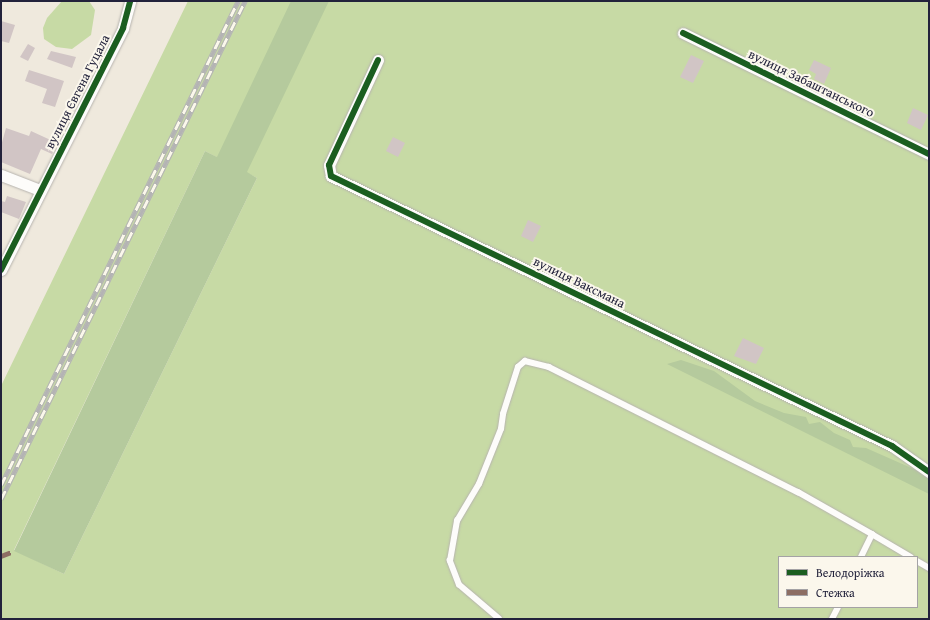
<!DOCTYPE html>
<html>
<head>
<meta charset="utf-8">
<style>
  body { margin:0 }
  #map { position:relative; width:930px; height:620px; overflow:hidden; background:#efe9dd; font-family:"Gentium Book Plus",serif }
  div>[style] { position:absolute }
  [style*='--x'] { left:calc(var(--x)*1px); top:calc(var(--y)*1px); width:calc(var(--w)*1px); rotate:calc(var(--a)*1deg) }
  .green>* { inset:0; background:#c7daa5 }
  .forest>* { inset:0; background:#b5ca9d }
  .building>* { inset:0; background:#d1c5c5 }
  .roads { filter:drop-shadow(0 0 1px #b7b4af) drop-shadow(0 0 1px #b7b4af) }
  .service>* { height:5.5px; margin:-2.75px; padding:0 2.75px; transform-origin:2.75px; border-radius:2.75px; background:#fdfcfa }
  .minor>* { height:11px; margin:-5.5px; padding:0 5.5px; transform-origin:5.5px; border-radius:5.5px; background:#fdfcfa }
  .rail>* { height:4.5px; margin-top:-2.25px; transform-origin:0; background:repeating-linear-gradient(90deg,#fbf7ec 0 9px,#b4b3b5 0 18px); box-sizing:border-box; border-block:1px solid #b4b3b5 }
  .quiet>* { height:5px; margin-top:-2.5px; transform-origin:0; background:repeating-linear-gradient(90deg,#8d6e63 0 10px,transparent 0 15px) }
  .cycleway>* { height:6px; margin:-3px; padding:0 3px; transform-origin:3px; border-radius:3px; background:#1b5e20 }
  span { translate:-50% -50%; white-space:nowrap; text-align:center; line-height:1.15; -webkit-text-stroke:4px #fbf7ec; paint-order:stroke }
  .street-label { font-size:13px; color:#22223b }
  .frame { position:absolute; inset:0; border:2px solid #22223b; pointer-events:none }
  .legend { position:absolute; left:778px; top:556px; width:140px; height:52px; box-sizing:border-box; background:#fbf7ec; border:1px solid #a4a2a5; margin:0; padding:5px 7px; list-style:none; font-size:12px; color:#22223b }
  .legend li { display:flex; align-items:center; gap:8px; height:20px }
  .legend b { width:20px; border:1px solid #a4a2a5 }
</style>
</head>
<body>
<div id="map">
  <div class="green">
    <div style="clip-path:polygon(62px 1px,89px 1px,95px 10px,91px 35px,72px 49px,56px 47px,44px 39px,43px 28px,47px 18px)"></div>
    <div style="clip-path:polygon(evenodd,188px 1px,929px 1px,929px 619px,1px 619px,1px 386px,188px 1px,205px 151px,257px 178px,64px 574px,14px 550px,205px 151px,188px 1px,779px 557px,917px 557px,917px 607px,779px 607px,779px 557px)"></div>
  </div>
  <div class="forest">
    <div style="clip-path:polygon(291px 1px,329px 1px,247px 172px,257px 178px,64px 574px,14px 551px,205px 151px,217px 157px)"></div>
    <div style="clip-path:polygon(681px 360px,714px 371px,755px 401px,784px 413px,806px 417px,809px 424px,820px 422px,834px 433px,850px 440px,853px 447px,866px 448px,925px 474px,929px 477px,929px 494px,667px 364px)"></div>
  </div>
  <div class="building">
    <div style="clip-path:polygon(1px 21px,15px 25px,9px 43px,1px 41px)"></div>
    <div style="clip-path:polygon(28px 44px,35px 48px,28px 61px,20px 57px)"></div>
    <div style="clip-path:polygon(51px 51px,76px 57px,72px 68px,47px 59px)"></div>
    <div style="clip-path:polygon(691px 55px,704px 61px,693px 83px,680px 77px)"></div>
    <div style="clip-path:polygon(814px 60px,831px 68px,824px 84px,814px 79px,816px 74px,809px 70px)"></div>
    <div style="clip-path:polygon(29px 70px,64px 81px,55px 107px,42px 103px,47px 89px,25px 81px)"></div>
    <div style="clip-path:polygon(913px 108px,928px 115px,921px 130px,907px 123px)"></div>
    <div style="clip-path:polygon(6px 128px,29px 136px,31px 131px,57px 143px,52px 154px,41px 149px,30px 174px,1px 162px,1px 146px)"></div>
    <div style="clip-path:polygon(393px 137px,405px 143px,398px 157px,386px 151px)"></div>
    <div style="clip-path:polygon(7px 196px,26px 202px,19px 219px,1px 212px,1px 201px,5px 202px)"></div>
    <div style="clip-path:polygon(528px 220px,541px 226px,533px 242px,521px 236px)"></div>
    <div style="clip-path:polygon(743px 338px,764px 348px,756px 364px,734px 356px)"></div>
  </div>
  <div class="roads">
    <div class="service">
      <div style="--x:861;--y:557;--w:25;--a:-64"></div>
      <div style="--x:872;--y:534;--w:45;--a:30.5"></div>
      <div style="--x:917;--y:561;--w:14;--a:30"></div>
      <div style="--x:499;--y:619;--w:52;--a:-139.6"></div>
      <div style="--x:459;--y:585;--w:26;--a:-111"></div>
      <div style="--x:450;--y:561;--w:41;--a:-80.1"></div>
      <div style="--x:457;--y:521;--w:43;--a:-59.3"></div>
      <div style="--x:479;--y:484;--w:59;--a:-68.2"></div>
      <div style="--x:501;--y:429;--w:15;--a:-82"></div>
      <div style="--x:503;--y:414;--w:49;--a:-72.3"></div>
      <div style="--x:518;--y:367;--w:9;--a:-41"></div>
      <div style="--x:525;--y:361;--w:25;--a:14"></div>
      <div style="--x:549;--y:367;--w:279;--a:26.7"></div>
      <div style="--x:798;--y:492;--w:85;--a:29.6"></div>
      <div style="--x:832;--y:619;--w:13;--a:-63"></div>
    </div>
    <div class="minor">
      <div style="--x:683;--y:33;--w:274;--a:26.2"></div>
      <div style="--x:378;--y:60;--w:116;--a:115"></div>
      <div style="--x:329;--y:165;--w:11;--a:80"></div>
      <div style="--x:331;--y:176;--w:623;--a:25.7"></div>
      <div style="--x:892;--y:446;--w:45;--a:35.1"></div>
      <div style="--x:1;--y:175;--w:42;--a:21"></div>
      <div style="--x:1;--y:270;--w:271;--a:-63.2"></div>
      <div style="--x:123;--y:28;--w:28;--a:-75"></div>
    </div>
  </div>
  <div class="rail">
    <div style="--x:1;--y:485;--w:539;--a:-63.91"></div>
    <div style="--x:1;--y:499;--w:555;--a:-63.9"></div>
  </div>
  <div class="quiet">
    <div style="--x:1;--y:556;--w:14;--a:-21"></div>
  </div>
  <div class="cycleway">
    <div style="--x:683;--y:33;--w:274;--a:26.2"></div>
    <div style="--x:378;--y:60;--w:116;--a:115"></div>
    <div style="--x:329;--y:165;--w:11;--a:80"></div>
    <div style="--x:331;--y:176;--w:623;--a:25.7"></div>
    <div style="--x:892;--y:446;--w:45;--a:35.1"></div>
    <div style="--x:1;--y:270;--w:271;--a:-63.2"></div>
    <div style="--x:123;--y:28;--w:28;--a:-75"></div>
  </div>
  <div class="street-label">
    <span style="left:811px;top:84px;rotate:26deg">вулиця Забаштанського</span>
    <span style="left:78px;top:92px;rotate:-63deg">вулиця Євгена Гуцала</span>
    <span style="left:579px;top:283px;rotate:26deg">вулиця Ваксмана</span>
  </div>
  <div class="frame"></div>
  <ul class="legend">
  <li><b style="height:5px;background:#1b5e20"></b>Велодоріжка</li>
  <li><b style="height:5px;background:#8d6e63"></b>Стежка</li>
  </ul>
</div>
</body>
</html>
